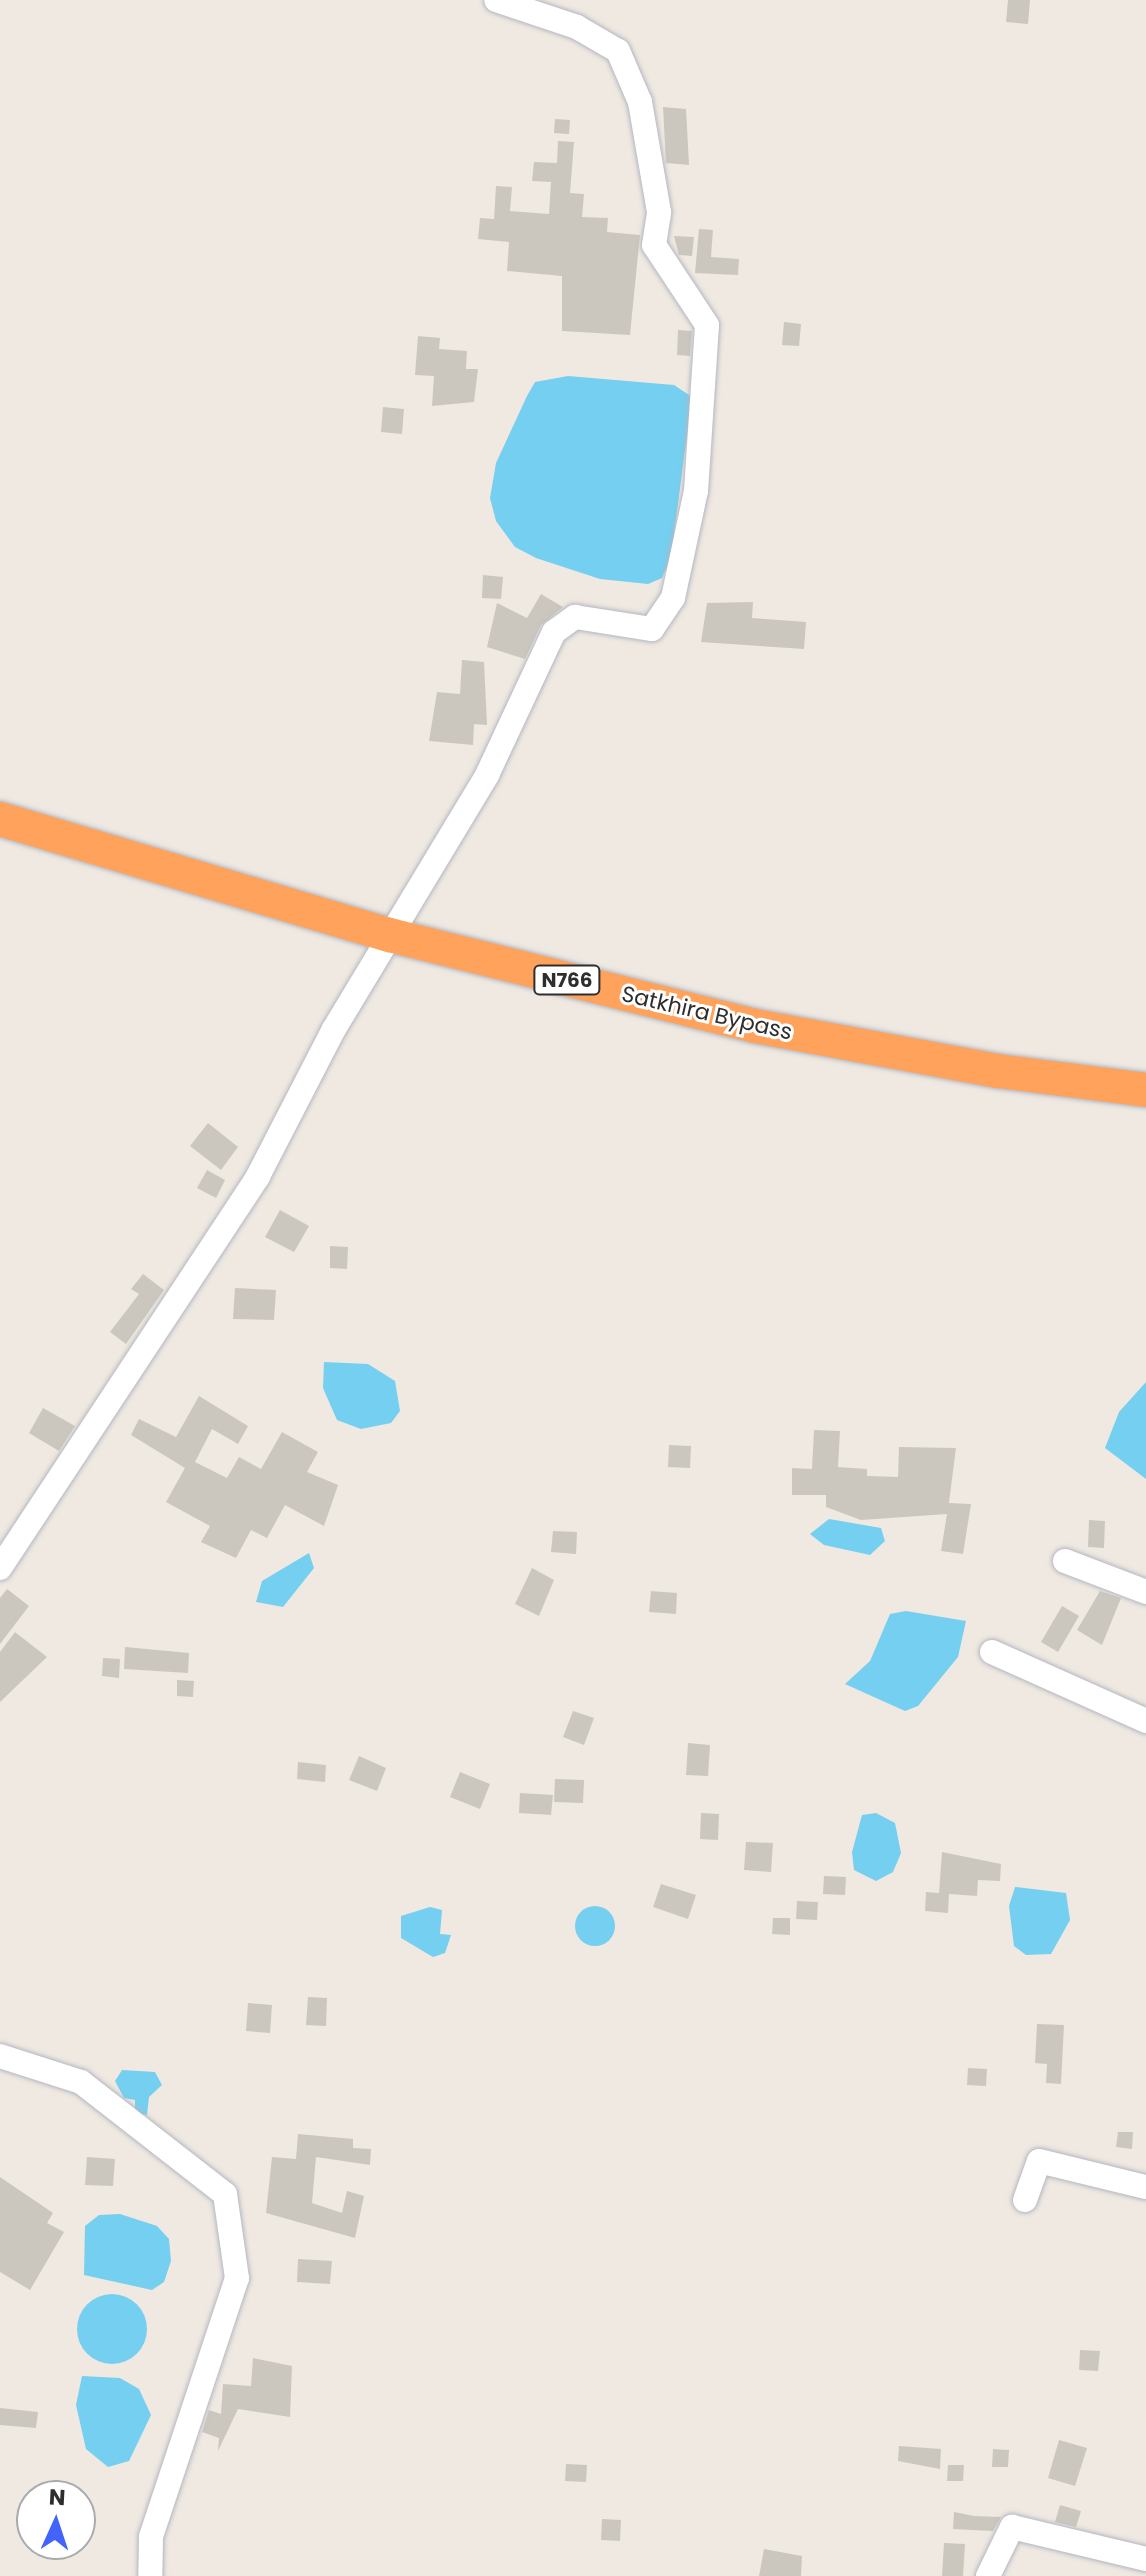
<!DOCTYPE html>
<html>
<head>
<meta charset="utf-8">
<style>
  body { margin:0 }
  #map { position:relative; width:1146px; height:2576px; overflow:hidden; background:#efe9e1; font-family:Poppins,sans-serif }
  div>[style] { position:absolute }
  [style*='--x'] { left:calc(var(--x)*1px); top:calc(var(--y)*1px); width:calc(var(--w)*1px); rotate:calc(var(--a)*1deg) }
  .water>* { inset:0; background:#75cff0 }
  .round { border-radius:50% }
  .building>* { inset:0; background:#cbc7bf }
  .roads { filter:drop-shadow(0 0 2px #b4b7c1) drop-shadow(0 0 2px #b4b7c1) }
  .minor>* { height:24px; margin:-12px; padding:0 12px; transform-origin:12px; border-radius:12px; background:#fff }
  .highway>* { height:34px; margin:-17px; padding:0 17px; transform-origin:17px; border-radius:17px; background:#ffa35c }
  span { translate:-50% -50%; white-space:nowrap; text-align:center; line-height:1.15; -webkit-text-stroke:6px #fff; paint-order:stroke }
  .shield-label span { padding:2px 6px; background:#fff; border:2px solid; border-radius:6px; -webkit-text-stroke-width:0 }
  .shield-label { font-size:20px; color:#2e2e2e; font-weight:700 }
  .street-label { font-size:22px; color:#2e2e2e }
  .north { position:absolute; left:16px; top:2480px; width:80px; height:80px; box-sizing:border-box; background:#fff; border:2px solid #ababab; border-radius:50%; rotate:3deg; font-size:22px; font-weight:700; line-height:32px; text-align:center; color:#2e2e2e }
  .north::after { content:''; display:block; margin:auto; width:28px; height:36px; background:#4264fb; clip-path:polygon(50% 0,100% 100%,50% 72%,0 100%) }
</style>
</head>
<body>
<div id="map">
  <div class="water">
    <div style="clip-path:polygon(568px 376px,674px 385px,692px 397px,671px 557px,662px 578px,648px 584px,600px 579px,536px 558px,515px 547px,496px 521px,490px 498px,496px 463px,527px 396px,535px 382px)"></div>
    <div style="clip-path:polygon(324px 1362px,368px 1364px,395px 1381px,400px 1411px,391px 1423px,361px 1429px,337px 1420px,323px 1388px)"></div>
    <div style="clip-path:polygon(1146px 1382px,1146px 1479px,1105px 1448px,1119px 1412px)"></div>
    <div style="clip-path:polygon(829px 1519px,881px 1528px,885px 1541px,870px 1555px,824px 1545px,810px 1534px)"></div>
    <div style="clip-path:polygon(309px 1553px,314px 1568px,283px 1607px,256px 1602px,262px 1581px)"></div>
    <div style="clip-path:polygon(906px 1611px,966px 1621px,958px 1657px,918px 1706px,905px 1711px,845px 1684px,870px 1661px,890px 1614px)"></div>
    <div style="clip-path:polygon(876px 1813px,895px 1823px,901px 1853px,893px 1872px,876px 1881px,854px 1870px,852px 1852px,862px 1815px)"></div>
    <div style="clip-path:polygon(1015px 1887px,1066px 1893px,1070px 1920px,1051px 1954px,1026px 1955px,1014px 1946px,1009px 1906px)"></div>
    <div class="round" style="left:575px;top:1906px;width:40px;height:40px"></div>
    <div style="clip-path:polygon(430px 1907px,442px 1910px,440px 1934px,451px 1935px,445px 1953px,433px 1957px,401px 1938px,401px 1916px)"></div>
    <div style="clip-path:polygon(122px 2070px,155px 2072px,162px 2085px,149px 2097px,147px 2115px,135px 2113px,135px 2100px,124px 2098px,115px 2081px)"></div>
    <div style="clip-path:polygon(120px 2214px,157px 2226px,169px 2239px,171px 2261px,164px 2282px,152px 2290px,84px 2275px,85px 2226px,99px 2215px)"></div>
    <div class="round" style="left:77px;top:2294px;width:70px;height:70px"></div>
    <div style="clip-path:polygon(82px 2376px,120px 2378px,139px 2389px,151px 2415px,129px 2461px,108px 2467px,86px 2449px,76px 2405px)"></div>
  </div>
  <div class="building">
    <div style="clip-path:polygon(1008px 0,1030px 0,1028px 24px,1006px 22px)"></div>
    <div style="clip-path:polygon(663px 107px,686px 109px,689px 165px,666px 163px)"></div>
    <div style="clip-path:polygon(555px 119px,570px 120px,569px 134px,554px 133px)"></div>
    <div style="clip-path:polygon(558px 141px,574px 142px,570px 193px,584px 194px,582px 217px,608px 218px,607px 232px,640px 235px,630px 335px,562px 331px,562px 276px,507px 271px,509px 242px,478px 239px,480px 218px,494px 219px,496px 186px,512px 187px,510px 211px,549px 214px,551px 182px,532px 181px,534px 162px,557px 163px)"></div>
    <div style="clip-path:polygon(699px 229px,713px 230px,711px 257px,739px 259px,738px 275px,695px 273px)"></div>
    <div style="clip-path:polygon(674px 236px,694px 237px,692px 256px,679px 255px)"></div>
    <div style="clip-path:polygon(784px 322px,801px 324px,799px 346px,782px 345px)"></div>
    <div style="clip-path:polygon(678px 330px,692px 331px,690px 356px,677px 355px)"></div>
    <div style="clip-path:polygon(418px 336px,440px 338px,439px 349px,467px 351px,466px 369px,478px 369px,474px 402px,432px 406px,434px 376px,415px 375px)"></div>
    <div style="clip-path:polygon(383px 407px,404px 409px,402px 434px,381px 432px)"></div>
    <div style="clip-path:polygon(483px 575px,503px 577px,501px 599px,482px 598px)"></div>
    <div style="clip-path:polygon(541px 594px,563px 607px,541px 625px,525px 659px,487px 647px,497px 603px,527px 618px)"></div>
    <div style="clip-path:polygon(753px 602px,752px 618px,806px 622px,804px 649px,701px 642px,707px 603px)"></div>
    <div style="clip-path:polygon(462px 660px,484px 662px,487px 725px,474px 724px,473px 745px,429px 741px,437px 692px,460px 694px)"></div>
    <div style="clip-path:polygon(208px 1123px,238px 1147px,221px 1170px,190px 1146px)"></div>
    <div style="clip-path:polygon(207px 1170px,225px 1180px,216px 1198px,197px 1188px)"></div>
    <div style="clip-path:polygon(280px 1210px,309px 1226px,294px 1252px,265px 1237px)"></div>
    <div style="clip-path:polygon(330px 1246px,348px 1247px,347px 1269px,330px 1268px)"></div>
    <div style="clip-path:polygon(143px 1274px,164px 1290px,126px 1344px,110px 1332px,139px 1294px,131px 1289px)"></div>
    <div style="clip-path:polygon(235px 1288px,276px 1290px,274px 1320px,233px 1319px)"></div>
    <div style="clip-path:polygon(199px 1396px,248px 1426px,238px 1444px,212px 1429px,195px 1462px,227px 1478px,239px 1457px,261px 1469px,282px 1432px,318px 1452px,307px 1472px,338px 1485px,324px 1526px,285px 1505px,267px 1538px,251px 1530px,236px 1558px,201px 1542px,210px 1526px,166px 1502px,185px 1468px,131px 1435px,139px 1419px,176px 1437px)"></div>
    <div style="clip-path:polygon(43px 1408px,75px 1426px,59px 1451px,29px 1433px)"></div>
    <div style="clip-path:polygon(814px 1430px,840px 1431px,838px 1467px,867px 1469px,867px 1476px,898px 1477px,899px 1447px,956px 1448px,948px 1510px,949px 1503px,971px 1504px,963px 1554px,941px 1551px,947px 1514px,861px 1520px,826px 1507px,826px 1495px,792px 1495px,792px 1468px,812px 1469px)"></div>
    <div style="clip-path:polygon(669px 1445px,691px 1446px,690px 1468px,668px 1467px)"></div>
    <div style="clip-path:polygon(1089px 1520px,1105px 1521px,1104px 1548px,1088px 1547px)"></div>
    <div style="clip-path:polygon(553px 1531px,577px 1532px,576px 1554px,551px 1552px)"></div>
    <div style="clip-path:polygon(532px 1568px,554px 1580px,539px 1616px,515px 1604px)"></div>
    <div style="clip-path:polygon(7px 1589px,29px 1606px,0 1644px,0 1598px)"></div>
    <div style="clip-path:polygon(651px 1591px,677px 1593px,676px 1614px,649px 1612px)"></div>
    <div style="clip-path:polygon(1100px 1591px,1121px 1598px,1102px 1645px,1077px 1630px)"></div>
    <div style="clip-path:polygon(1062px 1606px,1079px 1616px,1058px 1652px,1041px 1642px)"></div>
    <div style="clip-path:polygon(15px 1632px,47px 1657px,0 1702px,0 1652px)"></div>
    <div style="clip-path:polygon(125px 1647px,189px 1653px,188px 1673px,124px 1669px)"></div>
    <div style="clip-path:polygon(103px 1658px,120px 1659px,119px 1678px,102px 1676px)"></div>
    <div style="clip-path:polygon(177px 1680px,194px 1681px,193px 1697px,177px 1696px)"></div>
    <div style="clip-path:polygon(573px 1711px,594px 1718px,584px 1745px,563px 1737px)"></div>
    <div style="clip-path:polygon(688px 1743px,710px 1745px,708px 1776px,686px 1775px)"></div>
    <div style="clip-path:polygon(359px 1756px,386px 1768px,377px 1791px,349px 1780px)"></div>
    <div style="clip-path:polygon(298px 1762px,326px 1765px,325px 1782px,297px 1779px)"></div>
    <div style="clip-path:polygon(460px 1772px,490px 1784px,480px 1809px,450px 1797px)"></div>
    <div style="clip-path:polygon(555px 1779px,584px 1780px,583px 1803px,554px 1802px)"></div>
    <div style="clip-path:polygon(520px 1793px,553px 1795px,551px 1815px,519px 1813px)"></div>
    <div style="clip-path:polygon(701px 1813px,719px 1814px,718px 1840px,700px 1839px)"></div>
    <div style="clip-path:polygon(746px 1842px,773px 1843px,771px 1872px,744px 1870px)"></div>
    <div style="clip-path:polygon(942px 1852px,1001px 1864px,1000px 1881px,978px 1880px,977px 1896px,949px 1894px,948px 1913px,925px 1911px,926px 1892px,939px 1893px)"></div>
    <div style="clip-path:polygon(824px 1876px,846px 1877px,845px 1895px,823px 1894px)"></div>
    <div style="clip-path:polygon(661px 1884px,696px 1895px,688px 1919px,653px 1907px)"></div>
    <div style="clip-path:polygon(797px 1901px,818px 1902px,817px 1920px,796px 1919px)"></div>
    <div style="clip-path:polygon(773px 1918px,790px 1918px,790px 1935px,772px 1934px)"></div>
    <div style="clip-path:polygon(308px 1997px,327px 1998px,326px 2026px,306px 2025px)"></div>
    <div style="clip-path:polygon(248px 2003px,272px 2005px,270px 2033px,246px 2031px)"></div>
    <div style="clip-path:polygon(1037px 2024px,1064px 2025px,1061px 2084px,1046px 2083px,1047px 2064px,1035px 2063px)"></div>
    <div style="clip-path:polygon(968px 2068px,987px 2069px,986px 2086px,967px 2085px)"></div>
    <div style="clip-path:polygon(1118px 2132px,1133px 2132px,1132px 2149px,1116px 2147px)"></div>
    <div style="clip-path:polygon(298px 2134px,353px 2139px,353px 2148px,371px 2149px,370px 2165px,316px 2157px,312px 2203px,342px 2213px,347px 2191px,364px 2196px,355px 2238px,266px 2213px,272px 2157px,296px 2159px)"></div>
    <div style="clip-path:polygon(87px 2157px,115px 2159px,113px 2186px,85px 2185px)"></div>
    <div style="clip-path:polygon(0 2177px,53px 2213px,47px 2223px,64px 2232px,30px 2290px,0 2272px)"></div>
    <div style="clip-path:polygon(298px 2259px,332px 2261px,330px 2284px,297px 2282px)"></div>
    <div style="clip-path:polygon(1080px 2350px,1100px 2351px,1098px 2371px,1079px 2370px)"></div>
    <div style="clip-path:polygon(253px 2358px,292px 2366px,290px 2417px,238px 2409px,218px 2451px,219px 2438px,202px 2432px,209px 2410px,221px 2414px,223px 2384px,251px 2386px)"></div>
    <div style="clip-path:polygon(0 2408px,38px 2412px,36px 2428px,0 2425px)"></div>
    <div style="clip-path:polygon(1059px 2440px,1087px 2448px,1075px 2486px,1048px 2478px)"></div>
    <div style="clip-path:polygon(899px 2446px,941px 2449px,940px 2469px,898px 2461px)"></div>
    <div style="clip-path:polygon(993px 2449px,1009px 2450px,1008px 2467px,992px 2467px)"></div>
    <div style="clip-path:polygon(566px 2464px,587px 2465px,586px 2482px,565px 2481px)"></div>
    <div style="clip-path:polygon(948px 2465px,964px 2465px,963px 2481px,947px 2481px)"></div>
    <div style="clip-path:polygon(1060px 2505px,1081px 2511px,1076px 2527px,1055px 2522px)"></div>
    <div style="clip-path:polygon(954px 2512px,974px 2516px,1001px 2517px,993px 2531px,953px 2529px)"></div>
    <div style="clip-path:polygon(602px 2519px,621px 2520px,620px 2541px,601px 2540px)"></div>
    <div style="clip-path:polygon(944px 2543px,965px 2544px,963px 2576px,942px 2576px)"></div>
    <div style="clip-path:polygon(764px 2549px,802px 2556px,801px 2576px,759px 2576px)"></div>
  </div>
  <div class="roads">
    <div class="minor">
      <div style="--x:1065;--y:1561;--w:87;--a:20.9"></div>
      <div style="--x:0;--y:1568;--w:469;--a:-56.6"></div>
      <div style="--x:258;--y:1176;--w:165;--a:-62.7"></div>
      <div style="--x:334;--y:1029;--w:297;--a:-58.9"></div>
      <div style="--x:487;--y:775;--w:158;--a:-64.9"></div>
      <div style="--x:554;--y:632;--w:26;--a:-36"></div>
      <div style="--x:575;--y:617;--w:78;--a:8.9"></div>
      <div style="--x:652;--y:629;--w:37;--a:-56"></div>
      <div style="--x:673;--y:598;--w:109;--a:-77.9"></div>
      <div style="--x:696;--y:491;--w:166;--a:-86.2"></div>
      <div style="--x:707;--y:325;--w:96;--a:-123.5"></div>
      <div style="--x:654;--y:245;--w:33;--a:-81"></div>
      <div style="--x:659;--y:212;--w:112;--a:-99.8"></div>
      <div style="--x:640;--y:102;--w:56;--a:-113.3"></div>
      <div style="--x:618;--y:51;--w:48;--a:-149.7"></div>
      <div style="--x:577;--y:27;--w:85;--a:-161.6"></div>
      <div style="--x:992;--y:1652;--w:169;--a:24.1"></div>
      <div style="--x:0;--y:2056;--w:85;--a:17.8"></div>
      <div style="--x:81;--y:2082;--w:182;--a:37.9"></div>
      <div style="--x:225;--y:2194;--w:85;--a:81.9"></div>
      <div style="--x:237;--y:2278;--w:273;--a:108.4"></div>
      <div style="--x:151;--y:2537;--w:39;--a:91"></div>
      <div style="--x:1025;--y:2200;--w:41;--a:-70.3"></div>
      <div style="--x:1039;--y:2161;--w:110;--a:13.7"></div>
      <div style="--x:988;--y:2576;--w:55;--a:-63.9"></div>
      <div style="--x:1012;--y:2527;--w:138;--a:13.4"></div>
    </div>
    <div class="highway">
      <div style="--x:0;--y:819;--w:407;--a:16.6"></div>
      <div style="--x:390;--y:935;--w:376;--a:14"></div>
      <div style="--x:755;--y:1026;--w:247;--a:10.5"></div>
      <div style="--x:998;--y:1071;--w:149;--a:7.3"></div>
    </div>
  </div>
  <div class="shield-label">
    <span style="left:567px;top:980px">N766</span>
  </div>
  <div class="street-label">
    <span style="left:707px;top:1013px;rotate:13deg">Satkhira Bypass</span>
  </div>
  <div class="north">N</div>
</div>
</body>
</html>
